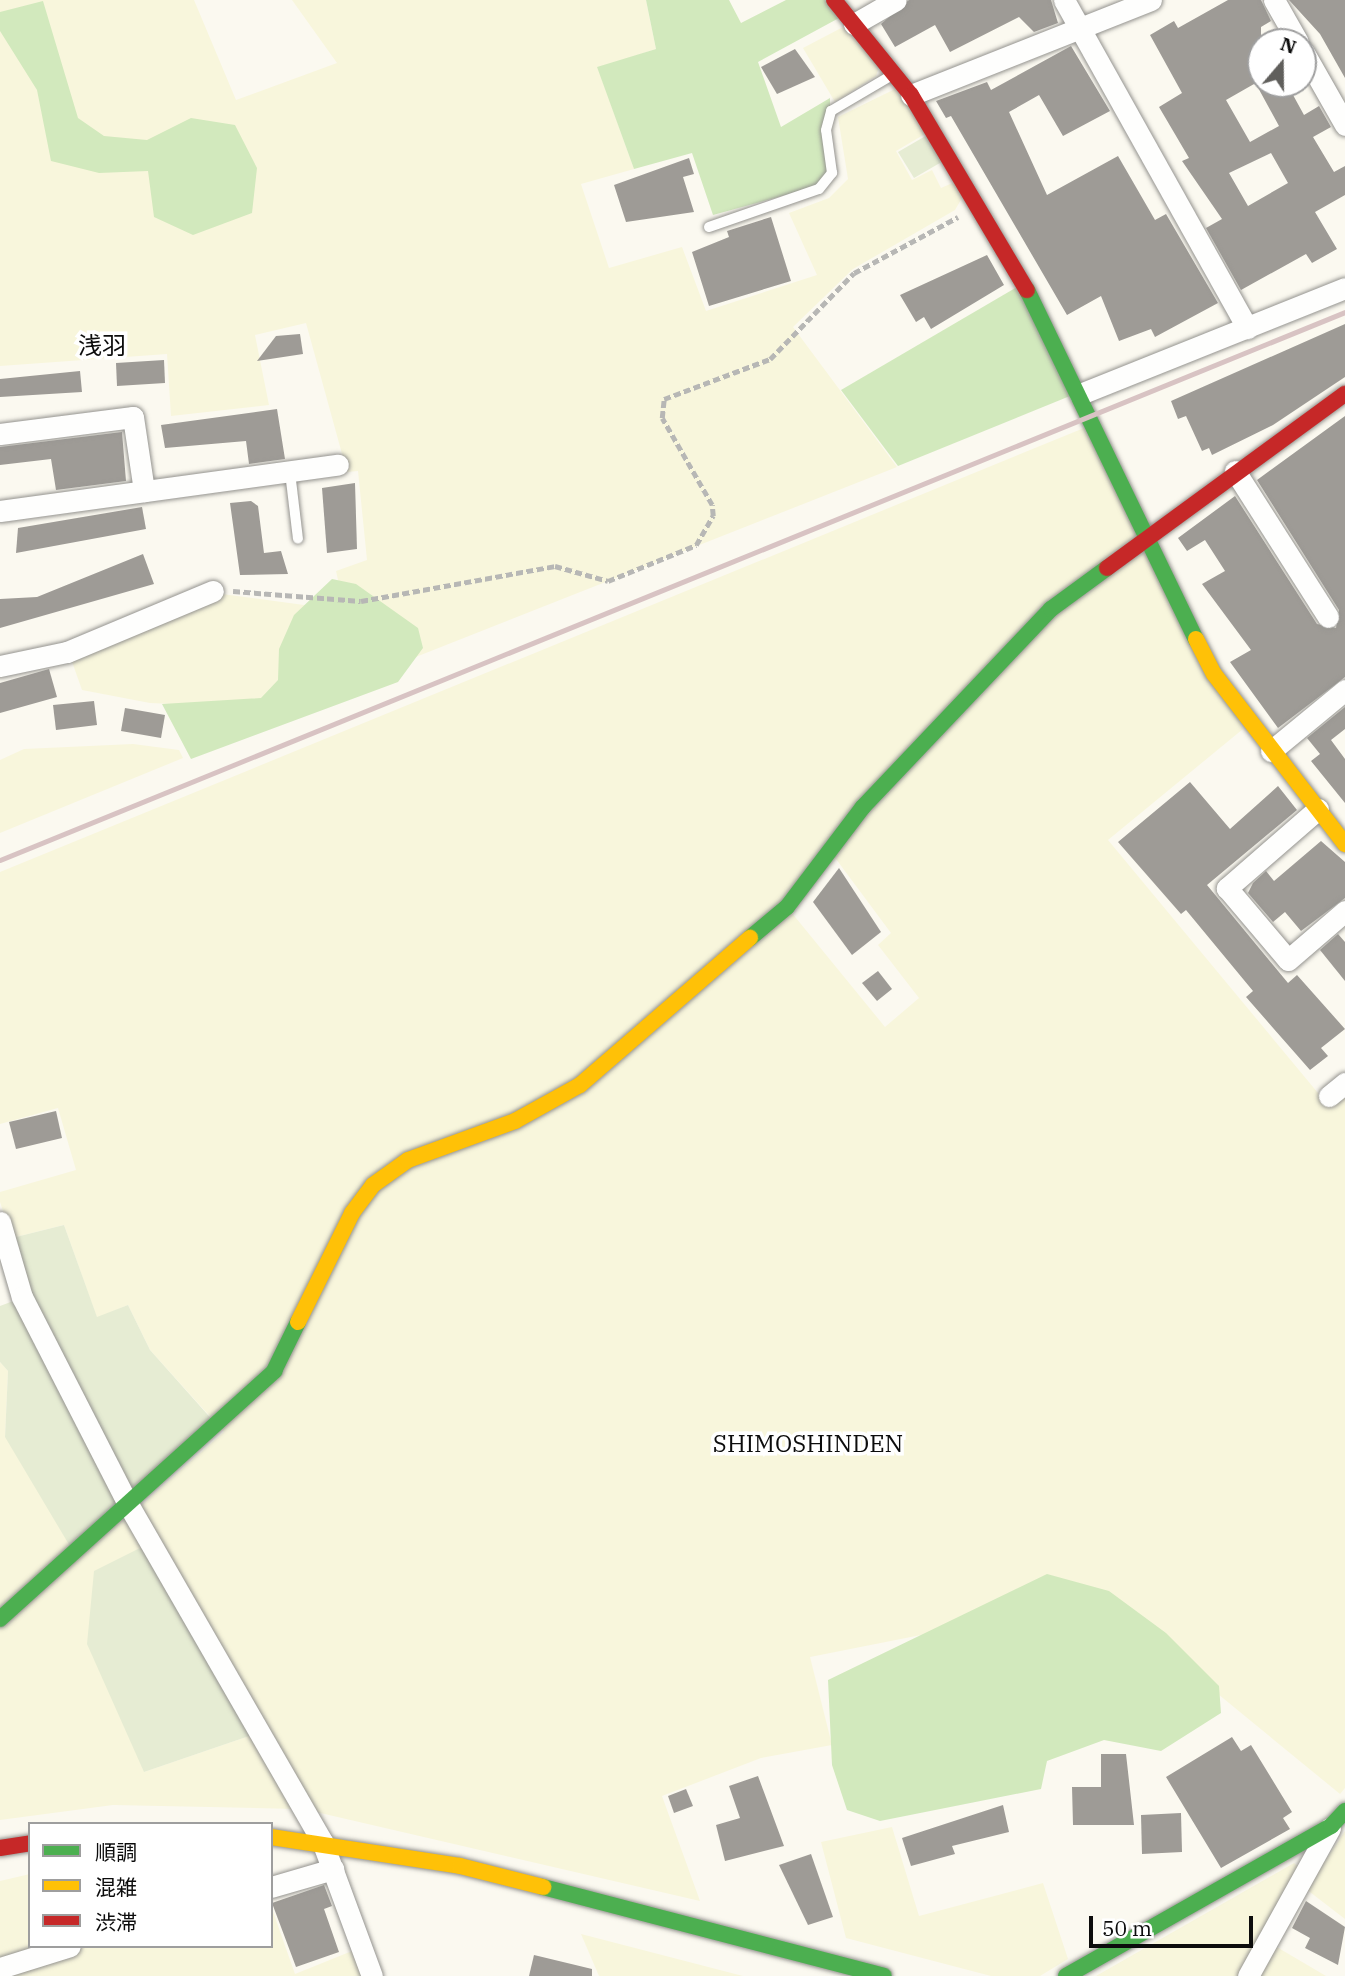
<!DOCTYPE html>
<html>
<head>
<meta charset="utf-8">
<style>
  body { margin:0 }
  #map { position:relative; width:1345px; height:1976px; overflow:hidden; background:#fbf9f0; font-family:"IBM Plex Serif","Noto Sans JP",serif }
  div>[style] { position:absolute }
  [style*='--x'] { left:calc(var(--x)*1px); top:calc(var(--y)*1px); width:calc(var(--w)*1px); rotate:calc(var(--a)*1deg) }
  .farmland>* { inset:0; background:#f8f6dc }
  .forest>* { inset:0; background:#d2e9bd }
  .cemetery>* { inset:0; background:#e6ecd3 }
  .building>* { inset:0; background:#9e9b96 }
  .path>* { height:4.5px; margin-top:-2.25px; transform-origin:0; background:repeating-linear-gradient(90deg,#b7b7b5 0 7px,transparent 0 10.5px) }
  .roads { filter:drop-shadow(0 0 2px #94938f) drop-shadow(0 0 2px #94938f) }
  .lane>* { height:10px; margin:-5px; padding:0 5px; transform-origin:5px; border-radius:5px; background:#fefefd }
  .street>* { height:21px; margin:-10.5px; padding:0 10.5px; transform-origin:10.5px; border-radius:10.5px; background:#fefefd }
  .fast>* { height:16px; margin:-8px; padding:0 8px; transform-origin:8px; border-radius:8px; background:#4caf50 }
  .slow>* { height:16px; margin:-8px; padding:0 8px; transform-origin:8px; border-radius:8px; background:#ffc107 }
  .jam>* { height:16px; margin:-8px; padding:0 8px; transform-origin:8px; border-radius:8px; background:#c62828 }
  .rail>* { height:5px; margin:-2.5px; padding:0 2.5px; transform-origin:2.5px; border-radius:2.5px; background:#d8c3c3 }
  span { translate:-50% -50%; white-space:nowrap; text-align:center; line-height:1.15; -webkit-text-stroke:7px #fff; paint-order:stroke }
  .quarter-label { font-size:24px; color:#0c0c0c }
  .legend { position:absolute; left:28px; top:1822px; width:245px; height:126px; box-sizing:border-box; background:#fff; border:2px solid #9e9e9e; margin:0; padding:9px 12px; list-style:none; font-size:21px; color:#0c0c0c }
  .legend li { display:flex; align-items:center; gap:14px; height:35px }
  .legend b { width:35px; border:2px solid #9e9e9e }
  .north { position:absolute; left:1247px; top:28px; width:70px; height:70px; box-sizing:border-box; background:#fff; border:2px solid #9e9e9e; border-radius:50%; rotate:20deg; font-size:19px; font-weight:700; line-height:28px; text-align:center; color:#0c0c0c }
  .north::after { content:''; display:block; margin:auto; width:24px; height:32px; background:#605f5c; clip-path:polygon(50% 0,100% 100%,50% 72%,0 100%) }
  .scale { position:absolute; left:1089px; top:1916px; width:164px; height:32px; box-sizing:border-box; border:4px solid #0c0c0c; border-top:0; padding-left:9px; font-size:21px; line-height:24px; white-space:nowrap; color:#0c0c0c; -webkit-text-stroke:5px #fff; paint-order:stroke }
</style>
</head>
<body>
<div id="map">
  <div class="farmland">
    <div style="clip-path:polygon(0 0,194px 0,236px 100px,337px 63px,292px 0,646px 0,656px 49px,598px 68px,634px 169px,581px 184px,609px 268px,682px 247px,706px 311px,817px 275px,789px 213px,829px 198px,848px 179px,838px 117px,897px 88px,930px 131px,896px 151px,912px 180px,932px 170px,941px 188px,957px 181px,962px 198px,955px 210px,853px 269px,793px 327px,897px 467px,360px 679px,336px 571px,367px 560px,358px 471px,347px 472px,306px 323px,255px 335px,269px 405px,171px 416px,167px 354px,0 366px)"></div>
    <div style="clip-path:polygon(845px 26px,879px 67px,876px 76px,835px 102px,803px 48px)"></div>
    <div style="clip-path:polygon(evenodd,1084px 428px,1243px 729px,1108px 840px,1328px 1105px,1345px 1091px,1345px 1788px,1340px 1794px,1102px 1599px,810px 1657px,832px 1745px,761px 1758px,662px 1796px,700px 1901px,316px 1812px,137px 1509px,224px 1432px,150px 1350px,128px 1305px,97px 1318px,64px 1225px,12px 1238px,0 1202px,0 1192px,76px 1170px,58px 1108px,0 1124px,0 872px,1084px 428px,830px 851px,891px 933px,878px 945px,919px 998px,885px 1027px,787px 907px,830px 851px)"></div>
    <div style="clip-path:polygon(222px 594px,319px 607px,286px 709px,150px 703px,82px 690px,70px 656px)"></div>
    <div style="clip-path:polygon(133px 744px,179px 750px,183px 758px,0 833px,0 760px,24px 749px)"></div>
    <div style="clip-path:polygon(0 1362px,8px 1371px,5px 1437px,123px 1505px,146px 1545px,144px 1772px,255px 1734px,298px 1809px,113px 1805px,0 1820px)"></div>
    <div style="clip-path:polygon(892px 1827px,919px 1916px,1043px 1883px,1068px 1959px,1040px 1976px,991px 1976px,846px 1938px,821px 1842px)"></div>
    <div style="clip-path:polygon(1345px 1831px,1345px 1919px,1306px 1889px)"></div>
    <div style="clip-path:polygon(1294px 1863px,1299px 1867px,1260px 1937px,1326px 1976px,1096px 1976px)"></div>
    <div style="clip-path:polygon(30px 1874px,30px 1946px,271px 1946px,271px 1906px,295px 1974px,362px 1947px,373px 1976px,0 1976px,0 1881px)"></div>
    <div style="clip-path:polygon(581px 1934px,743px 1976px,599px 1976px)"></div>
  </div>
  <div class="forest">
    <div style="clip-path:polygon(646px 0,729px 0,741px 23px,786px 0,825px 0,839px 18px,758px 62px,781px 127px,830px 98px,830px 172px,818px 186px,713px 215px,692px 153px,634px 169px,597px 67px,656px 49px)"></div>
    <div style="clip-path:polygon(43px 1px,78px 118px,104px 136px,147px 140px,191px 118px,235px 125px,257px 168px,252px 213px,193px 235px,154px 217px,148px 171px,99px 173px,51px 161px,37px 90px,0 31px,0 12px)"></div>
    <div style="clip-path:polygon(1017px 287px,1070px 396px,898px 466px,841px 390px)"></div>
    <div style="clip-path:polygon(332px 579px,356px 584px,418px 628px,423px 648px,398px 682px,191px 759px,162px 704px,261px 698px,278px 680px,279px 649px,294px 615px)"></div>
    <div style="clip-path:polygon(1047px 1574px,1109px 1591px,1166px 1633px,1219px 1686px,1221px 1713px,1161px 1751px,1104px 1740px,1047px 1761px,1041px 1789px,880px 1821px,847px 1810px,832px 1765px,828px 1680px)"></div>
  </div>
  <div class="cemetery">
    <div style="clip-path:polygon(929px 134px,945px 160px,914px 178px,898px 152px)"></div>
    <div style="clip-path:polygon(64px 1225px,97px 1317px,128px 1305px,150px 1350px,216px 1424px,71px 1548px,5px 1437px,8px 1371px,0 1362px,0 1306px,29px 1295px,12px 1238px)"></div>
    <div style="clip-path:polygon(146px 1545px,255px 1734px,144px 1772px,87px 1644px,94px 1571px)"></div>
  </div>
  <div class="building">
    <div style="clip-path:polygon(909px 0,1051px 0,1058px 23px,1034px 32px,1019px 17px,950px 52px,935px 25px,895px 47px,881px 24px)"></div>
    <div style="clip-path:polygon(evenodd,1228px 0,1261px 0,1271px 21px,1261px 27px,1261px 80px,1226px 100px,1250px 142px,1279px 126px,1256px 84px,1287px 84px,1304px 115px,1319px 106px,1331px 127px,1313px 137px,1334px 172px,1345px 166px,1345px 195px,1315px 212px,1337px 249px,1312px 263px,1306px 254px,1241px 290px,1206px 228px,1222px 219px,1182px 161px,1189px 158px,1159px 107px,1182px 93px,1150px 35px,1174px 21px,1178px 28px,1228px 0,1271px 153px,1288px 183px,1248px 206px,1229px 173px,1271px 153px)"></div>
    <div style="clip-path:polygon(1289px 0,1345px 0,1345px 78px,1320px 34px)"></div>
    <div style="clip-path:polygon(1071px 46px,1110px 111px,1063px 136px,1039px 95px,1009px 112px,1047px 195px,1118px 156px,1155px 220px,1166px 214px,1218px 303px,1155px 337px,1151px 329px,1119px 341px,1101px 296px,1067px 315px,951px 116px,946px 118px,936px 101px,987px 82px,991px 90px)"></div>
    <div style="clip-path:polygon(795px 49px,815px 77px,777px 94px,761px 67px)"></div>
    <div style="clip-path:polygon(689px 158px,694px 174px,683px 177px,694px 212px,626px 222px,614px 185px)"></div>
    <div style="clip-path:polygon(771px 217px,791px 281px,709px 306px,692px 252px,729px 237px,727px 231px)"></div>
    <div style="clip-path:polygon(987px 255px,1004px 285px,931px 329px,924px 317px,916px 322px,900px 295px)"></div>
    <div style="clip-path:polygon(1345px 324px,1345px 377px,1273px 425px,1212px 455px,1209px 448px,1202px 451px,1186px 416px,1178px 419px,1171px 401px)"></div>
    <div style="clip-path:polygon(300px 334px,303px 354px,257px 361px,276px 336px)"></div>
    <div style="clip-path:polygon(164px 360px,165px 383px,117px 386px,116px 363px)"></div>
    <div style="clip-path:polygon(80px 371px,82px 392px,0 397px,0 379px)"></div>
    <div style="clip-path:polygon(277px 409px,285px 459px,249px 464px,246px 441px,165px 448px,161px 425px)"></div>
    <div style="clip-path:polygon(1345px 416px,1345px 677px,1278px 728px,1230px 662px,1251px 650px,1202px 584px,1225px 571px,1205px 540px,1187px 551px,1178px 538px,1235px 496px,1317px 624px,1336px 628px,1339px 610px,1257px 480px)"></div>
    <div style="clip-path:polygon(122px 432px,126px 481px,56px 490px,51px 459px,0 465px,0 447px)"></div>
    <div style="clip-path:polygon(355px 483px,357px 549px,327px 553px,322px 488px)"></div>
    <div style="clip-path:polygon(251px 501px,258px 506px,264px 553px,281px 551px,288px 574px,240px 575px,230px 503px)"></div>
    <div style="clip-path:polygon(142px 507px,146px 529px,16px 553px,18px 528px)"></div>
    <div style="clip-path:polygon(143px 554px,154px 584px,0 628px,0 599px,37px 597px)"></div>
    <div style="clip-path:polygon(49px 669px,57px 697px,0 713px,0 683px)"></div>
    <div style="clip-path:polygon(94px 701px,97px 725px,56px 730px,53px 705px)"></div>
    <div style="clip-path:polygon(1345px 707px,1345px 729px,1331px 740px,1345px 759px,1345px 803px,1311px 761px,1320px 754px,1307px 738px)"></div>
    <div style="clip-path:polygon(125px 708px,165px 715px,161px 738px,121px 731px)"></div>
    <div style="clip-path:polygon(1190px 782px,1230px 829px,1278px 786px,1297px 810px,1207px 885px,1288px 983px,1297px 975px,1345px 1029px,1321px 1048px,1328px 1056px,1310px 1070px,1246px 997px,1253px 991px,1186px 910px,1181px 914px,1118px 842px)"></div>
    <div style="clip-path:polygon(1321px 841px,1345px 862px,1345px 898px,1301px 931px,1285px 912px,1273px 922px,1248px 893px,1253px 883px,1266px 871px,1274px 881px)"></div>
    <div style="clip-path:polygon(839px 868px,881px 932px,852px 955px,813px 902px)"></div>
    <div style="clip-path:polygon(1338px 934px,1345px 942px,1345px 981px,1320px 950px)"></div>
    <div style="clip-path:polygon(878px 971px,892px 989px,877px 1001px,862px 983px)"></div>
    <div style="clip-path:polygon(56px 1111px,62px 1138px,16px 1149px,9px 1122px)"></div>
    <div style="clip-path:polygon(1232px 1737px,1241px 1751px,1251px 1745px,1292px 1812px,1283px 1818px,1290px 1829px,1221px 1868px,1166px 1777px)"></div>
    <div style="clip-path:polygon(1101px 1754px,1126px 1754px,1134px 1825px,1073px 1825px,1072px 1787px,1101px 1787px)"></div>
    <div style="clip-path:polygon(758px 1776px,784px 1846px,725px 1861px,716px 1825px,740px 1818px,729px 1786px)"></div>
    <div style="clip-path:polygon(686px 1789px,693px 1806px,674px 1813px,668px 1796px)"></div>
    <div style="clip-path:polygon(1003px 1805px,1009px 1832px,952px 1846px,955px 1854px,911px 1866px,902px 1838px)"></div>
    <div style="clip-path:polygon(1181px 1813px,1182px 1852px,1142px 1854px,1141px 1815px)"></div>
    <div style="clip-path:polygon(811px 1854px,833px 1917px,808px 1925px,779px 1865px)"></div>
    <div style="clip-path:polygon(324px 1885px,332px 1906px,324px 1909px,339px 1952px,296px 1967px,272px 1903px)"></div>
    <div style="clip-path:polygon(1306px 1901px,1345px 1927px,1338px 1965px,1305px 1948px,1310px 1938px,1292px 1928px)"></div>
    <div style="clip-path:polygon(534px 1955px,592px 1969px,592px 1976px,529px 1976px)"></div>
  </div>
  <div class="path">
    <div style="--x:233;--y:591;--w:128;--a:4.5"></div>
    <div style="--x:361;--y:601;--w:197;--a:-10.2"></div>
    <div style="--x:555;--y:566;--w:55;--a:15.8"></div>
    <div style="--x:608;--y:581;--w:95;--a:-22.2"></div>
    <div style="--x:696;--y:545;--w:34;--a:-60"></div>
    <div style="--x:713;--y:516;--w:11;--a:-95"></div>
    <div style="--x:712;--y:505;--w:100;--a:-119.9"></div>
    <div style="--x:662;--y:418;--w:19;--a:-84"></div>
    <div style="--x:664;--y:399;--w:113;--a:-20.7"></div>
    <div style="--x:770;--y:359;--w:120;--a:-45.7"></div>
    <div style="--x:854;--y:273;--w:118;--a:-28.3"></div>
  </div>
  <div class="roads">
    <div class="lane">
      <div style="--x:709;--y:227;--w:116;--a:-19.1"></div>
      <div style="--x:819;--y:189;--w:21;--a:-51"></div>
      <div style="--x:832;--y:173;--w:43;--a:-97.9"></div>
      <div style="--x:826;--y:130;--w:20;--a:-75"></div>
      <div style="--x:831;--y:111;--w:71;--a:-30.5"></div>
      <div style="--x:290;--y:472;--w:67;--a:83.2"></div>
    </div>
    <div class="street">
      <div style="--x:1064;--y:0;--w:376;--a:60.8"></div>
      <div style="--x:1274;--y:0;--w:48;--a:60.3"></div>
      <div style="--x:854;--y:24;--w:48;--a:-29.7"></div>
      <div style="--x:1303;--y:51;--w:85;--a:60.4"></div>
      <div style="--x:911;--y:95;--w:258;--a:-21.6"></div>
      <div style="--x:1080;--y:394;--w:285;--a:-21.8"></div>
      <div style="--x:0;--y:434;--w:134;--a:-7.3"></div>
      <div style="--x:133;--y:417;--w:75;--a:81.5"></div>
      <div style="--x:1235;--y:471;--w:173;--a:57.5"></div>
      <div style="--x:0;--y:511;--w:341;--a:-7.8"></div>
      <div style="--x:0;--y:666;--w:68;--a:-11.8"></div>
      <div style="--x:67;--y:652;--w:158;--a:-22.7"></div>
      <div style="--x:1271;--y:751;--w:96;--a:-39.5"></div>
      <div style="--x:1318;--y:809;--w:121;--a:139"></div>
      <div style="--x:1227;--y:888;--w:94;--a:49.7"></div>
      <div style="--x:1288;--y:960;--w:75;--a:-40.7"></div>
      <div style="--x:1329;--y:1096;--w:21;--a:-39"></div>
      <div style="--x:0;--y:1222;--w:78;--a:73.7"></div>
      <div style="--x:22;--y:1297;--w:233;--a:62.9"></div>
      <div style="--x:128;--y:1504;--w:389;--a:60.1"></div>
      <div style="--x:322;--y:1841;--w:144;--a:69.7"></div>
      <div style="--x:271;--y:1887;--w:65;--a:-16.2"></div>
      <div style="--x:0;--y:1968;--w:73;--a:-17.4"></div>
      <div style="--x:1248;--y:1976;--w:169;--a:-61"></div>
    </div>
    <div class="fast">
      <div style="--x:1027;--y:290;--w:388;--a:64.2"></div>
      <div style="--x:750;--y:938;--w:48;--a:-40"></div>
      <div style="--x:787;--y:907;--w:126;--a:-52.8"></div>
      <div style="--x:863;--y:807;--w:273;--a:-46.5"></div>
      <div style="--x:1051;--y:609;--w:69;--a:-36.2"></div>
      <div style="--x:0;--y:1619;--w:370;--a:-42.1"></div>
      <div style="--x:274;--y:1371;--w:55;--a:-63.9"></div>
      <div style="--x:543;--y:1887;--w:352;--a:14.6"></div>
      <div style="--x:1066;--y:1976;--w:305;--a:-29.5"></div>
      <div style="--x:1331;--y:1826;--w:21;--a:-47"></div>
    </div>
    <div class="slow">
      <div style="--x:1196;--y:639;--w:39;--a:63"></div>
      <div style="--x:1214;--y:674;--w:215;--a:52.4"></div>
      <div style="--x:298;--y:1322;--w:122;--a:-63.6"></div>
      <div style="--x:352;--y:1213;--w:35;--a:-53"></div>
      <div style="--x:373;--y:1185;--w:43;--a:-35.5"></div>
      <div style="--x:408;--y:1160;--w:114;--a:-20"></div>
      <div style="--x:515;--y:1121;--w:74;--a:-29"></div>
      <div style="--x:580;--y:1085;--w:225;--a:-40.9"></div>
      <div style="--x:271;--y:1837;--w:191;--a:8.7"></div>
      <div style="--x:460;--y:1866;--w:86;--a:14.2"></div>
    </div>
    <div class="jam">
      <div style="--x:834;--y:0;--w:122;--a:51"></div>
      <div style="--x:911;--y:95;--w:227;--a:59.3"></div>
      <div style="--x:1107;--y:568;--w:295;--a:-36.2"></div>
      <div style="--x:0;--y:1848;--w:30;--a:-9"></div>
    </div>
  </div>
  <div class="rail">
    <div style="--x:0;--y:860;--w:1452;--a:-22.17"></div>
  </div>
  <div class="quarter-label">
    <span style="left:102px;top:346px">浅羽</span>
    <span style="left:808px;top:1444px">SHIMOSHINDEN</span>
  </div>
  <ul class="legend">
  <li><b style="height:9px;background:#4caf50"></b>順調</li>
  <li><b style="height:9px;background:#ffc107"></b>混雑</li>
  <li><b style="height:9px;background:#c62828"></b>渋滞</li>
  </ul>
  <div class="north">N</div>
  <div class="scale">50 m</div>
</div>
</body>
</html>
